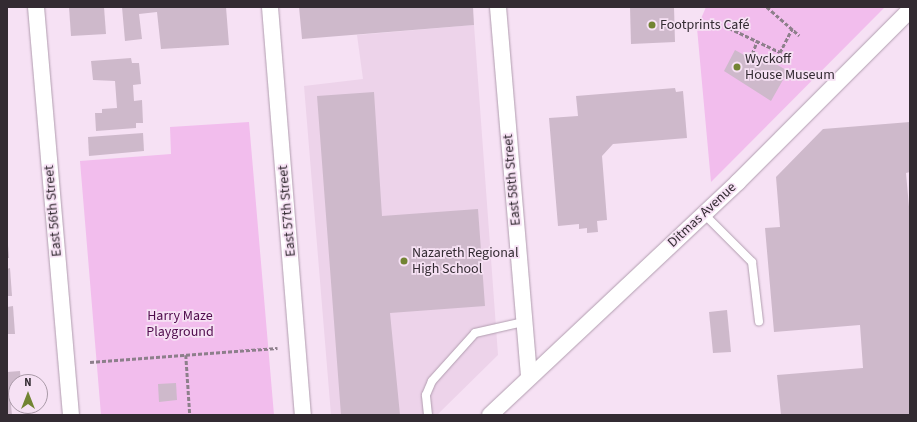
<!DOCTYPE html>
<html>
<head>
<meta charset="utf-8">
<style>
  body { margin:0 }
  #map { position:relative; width:917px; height:422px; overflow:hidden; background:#f6e1f4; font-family:"Source Sans 3",sans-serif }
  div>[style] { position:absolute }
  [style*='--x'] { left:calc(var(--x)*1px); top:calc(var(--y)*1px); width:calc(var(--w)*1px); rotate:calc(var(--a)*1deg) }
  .built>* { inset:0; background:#edd3ea }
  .green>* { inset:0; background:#f2bded }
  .building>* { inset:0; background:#ceb9cb }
  .path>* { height:2.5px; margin-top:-1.25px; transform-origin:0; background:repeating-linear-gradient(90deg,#8d7f8b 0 4px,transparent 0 6px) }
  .roads { filter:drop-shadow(0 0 1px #b19daf) drop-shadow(0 0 1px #b19daf) }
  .service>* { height:8px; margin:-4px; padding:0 4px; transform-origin:4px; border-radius:4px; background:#fff }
  .minor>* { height:16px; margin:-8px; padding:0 8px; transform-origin:8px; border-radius:8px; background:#fff }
  .dots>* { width:11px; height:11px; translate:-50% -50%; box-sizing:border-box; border:2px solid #f6e1f4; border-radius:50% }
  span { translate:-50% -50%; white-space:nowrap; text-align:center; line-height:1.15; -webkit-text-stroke:3.5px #f6e1f4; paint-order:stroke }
  .poi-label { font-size:14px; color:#332b32 }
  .left { translate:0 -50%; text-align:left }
  .street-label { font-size:14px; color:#332b32 }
  .park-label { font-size:14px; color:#4f0b4c }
  .frame { position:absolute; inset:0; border:8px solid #332b32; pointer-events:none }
  .north { position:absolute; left:8px; top:374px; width:40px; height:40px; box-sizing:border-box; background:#f6e1f4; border:1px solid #a898a6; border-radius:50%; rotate:0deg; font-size:11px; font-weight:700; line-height:16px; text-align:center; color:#332b32 }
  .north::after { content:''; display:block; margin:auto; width:14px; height:18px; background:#728433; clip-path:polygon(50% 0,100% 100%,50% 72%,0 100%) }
</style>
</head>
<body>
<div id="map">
  <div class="built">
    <div style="clip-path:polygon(474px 25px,498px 355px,437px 415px,331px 415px,304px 86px,363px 79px,357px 35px)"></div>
  </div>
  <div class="green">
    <div style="clip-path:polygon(706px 7px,885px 7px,711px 182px,697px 28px)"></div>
    <div style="clip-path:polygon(249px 122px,274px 415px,101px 415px,80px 161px,171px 154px,170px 127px)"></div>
  </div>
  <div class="building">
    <div style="clip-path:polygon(69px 7px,104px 7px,106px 34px,71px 36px)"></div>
    <div style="clip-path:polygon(122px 7px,226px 7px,229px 45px,161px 49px,157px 12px,139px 14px,142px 39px,125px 41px)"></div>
    <div style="clip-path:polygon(299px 7px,473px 7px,474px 25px,302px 39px)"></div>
    <div style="clip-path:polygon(630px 7px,674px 7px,675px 42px,631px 44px)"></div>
    <div style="clip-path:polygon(735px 50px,757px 62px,760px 55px,788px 71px,771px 101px,724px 71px)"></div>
    <div style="clip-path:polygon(131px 58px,132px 63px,139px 63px,141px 84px,133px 85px,134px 101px,142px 100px,143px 123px,136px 123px,136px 128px,96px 131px,95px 113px,102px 113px,102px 109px,117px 108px,115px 81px,93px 80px,91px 61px)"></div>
    <div style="clip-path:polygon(675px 88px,676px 92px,683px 91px,687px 138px,613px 144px,602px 156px,607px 220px,597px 221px,598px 232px,587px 233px,587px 228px,579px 229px,579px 224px,558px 226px,549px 118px,578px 116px,576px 96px)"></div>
    <div style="clip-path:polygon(374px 92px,382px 216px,478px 209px,485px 306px,390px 313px,400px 415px,341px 415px,317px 96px)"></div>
    <div style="clip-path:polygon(910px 122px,910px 172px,906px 173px,910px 218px,910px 415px,781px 415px,777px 375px,863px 368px,860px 325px,774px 332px,765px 228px,780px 227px,776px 177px,823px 129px)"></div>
    <div style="clip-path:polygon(143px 133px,144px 151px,89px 156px,88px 137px)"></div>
    <div style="clip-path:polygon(7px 245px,8px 245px,9px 258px,7px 258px)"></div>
    <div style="clip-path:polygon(10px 268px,12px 296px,7px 296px,7px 269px)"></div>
    <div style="clip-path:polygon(13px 306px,15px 334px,7px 334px,7px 307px)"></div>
    <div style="clip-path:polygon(727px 310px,731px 352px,713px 353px,709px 312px)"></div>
    <div style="clip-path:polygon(20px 371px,21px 382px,13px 385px,16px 405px,11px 405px,12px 415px,7px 415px,7px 372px)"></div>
    <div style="clip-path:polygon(176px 383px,177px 400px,159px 402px,158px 384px)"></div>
  </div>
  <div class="path">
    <div style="--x:767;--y:7;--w:43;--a:41.2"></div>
    <div style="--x:729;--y:28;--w:56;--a:25.2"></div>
    <div style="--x:752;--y:54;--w:14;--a:-69"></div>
    <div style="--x:777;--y:58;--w:33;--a:-63"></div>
    <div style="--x:186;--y:355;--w:60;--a:86.2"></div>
    <div style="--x:90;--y:362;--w:188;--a:-4.3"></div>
  </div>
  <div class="roads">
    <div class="service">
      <div style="--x:704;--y:214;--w:68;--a:45"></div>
      <div style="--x:752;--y:262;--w:60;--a:83.3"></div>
      <div style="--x:428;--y:415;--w:20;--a:-96"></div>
      <div style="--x:426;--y:395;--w:15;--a:-67"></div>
      <div style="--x:432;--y:381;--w:64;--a:-48.1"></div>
      <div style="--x:475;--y:333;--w:49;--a:-12.9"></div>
    </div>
    <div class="minor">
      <div style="--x:36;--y:7;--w:409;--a:85.1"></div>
      <div style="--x:270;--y:7;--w:409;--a:85.4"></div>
      <div style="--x:498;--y:7;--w:370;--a:85.2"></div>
      <div style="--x:490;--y:415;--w:340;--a:-43.2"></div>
      <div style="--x:738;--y:182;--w:243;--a:-45"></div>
    </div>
  </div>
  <div class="dots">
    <div style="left:652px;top:25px;background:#728433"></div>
    <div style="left:737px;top:67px;background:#728433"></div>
    <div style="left:404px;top:261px;background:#728433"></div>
  </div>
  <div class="poi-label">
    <span class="left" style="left:660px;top:25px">Footprints Café</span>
    <span class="left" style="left:745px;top:67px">Wyckoff<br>House Museum</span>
    <span class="left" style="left:412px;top:261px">Nazareth Regional<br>High School</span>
  </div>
  <div class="street-label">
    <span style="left:512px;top:180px;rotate:-95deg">East 58th Street</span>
    <span style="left:53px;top:211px;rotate:-95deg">East 56th Street</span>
    <span style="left:287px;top:211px;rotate:-95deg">East 57th Street</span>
    <span style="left:702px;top:215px;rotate:-43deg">Ditmas Avenue</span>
  </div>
  <div class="park-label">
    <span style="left:180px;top:324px">Harry Maze<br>Playground</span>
  </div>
  <div class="frame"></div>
  <div class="north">N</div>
</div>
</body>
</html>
